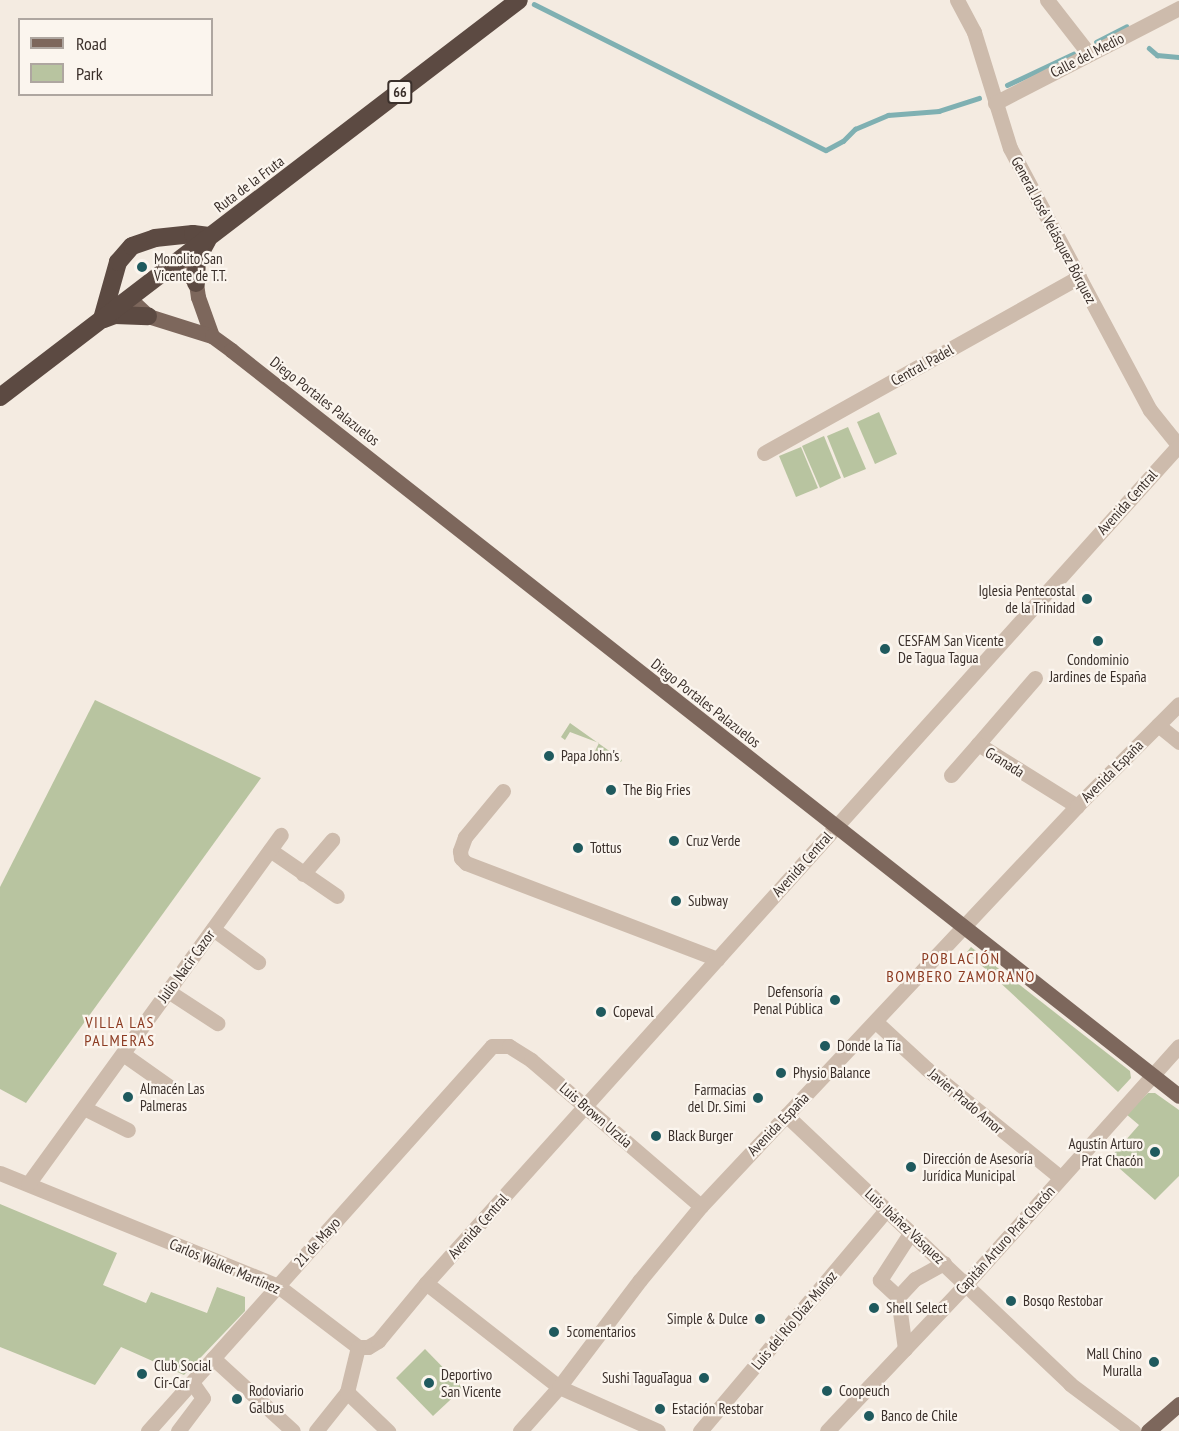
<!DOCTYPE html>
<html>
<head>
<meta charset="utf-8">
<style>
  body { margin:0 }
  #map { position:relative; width:1179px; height:1431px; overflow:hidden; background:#f4ebe1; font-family:"PT Sans Narrow",sans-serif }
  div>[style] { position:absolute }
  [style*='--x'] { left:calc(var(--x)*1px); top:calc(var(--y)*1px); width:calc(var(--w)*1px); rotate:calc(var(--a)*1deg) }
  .green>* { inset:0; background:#b8c4a0 }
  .stream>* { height:4.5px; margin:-2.25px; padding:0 2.25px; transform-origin:2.25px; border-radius:2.25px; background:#7fb0b2 }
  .minor>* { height:15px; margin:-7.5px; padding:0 7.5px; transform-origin:7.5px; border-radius:7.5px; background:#cdbbac }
  .major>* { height:15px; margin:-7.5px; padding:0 7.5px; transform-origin:7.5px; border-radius:7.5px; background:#7d675c }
  .highway>* { height:18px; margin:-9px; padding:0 9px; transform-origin:9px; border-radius:9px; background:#5c4a42 }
  .dots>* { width:16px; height:16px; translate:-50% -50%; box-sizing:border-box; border:3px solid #fbf5ee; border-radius:50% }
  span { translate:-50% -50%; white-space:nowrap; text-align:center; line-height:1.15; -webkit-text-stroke:4.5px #fbf5ee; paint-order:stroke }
  .shield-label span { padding:2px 4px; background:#fbf5ee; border:2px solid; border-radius:4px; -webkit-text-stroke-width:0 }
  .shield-label { font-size:14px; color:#3b302b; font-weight:700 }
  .street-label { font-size:15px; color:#3b302b }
  .poi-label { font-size:15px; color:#3b302b }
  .left { translate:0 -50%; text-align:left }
  .right { translate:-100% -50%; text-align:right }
  .neighbourhood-label { font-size:16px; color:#8c3b22; letter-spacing:1.5px }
  .legend { position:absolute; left:18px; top:18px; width:195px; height:78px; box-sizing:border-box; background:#fbf5ee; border:2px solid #aea6a0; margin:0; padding:8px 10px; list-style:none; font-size:18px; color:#3b302b }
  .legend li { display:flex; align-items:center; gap:12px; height:30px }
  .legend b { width:30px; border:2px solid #aea6a0 }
</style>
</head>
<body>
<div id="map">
  <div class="green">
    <div style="clip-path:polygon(879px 412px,897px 454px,875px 464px,857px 422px)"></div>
    <div style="clip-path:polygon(848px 427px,866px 469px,844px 478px,827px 436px)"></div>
    <div style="clip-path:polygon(824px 436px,841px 478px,820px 488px,802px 446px)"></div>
    <div style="clip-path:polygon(801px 447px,818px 488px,796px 497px,779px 456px)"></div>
    <div style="clip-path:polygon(95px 700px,261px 778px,26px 1103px,0 1089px,0 887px)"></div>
    <div style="clip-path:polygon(570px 723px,622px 760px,621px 762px,594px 753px,599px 743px,570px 732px,565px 740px,561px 737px)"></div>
    <div style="clip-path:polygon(971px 947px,1130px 1071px,1131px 1078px,1118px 1092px,967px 952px)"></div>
    <div style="clip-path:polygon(1148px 1093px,1155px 1093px,1179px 1110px,1179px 1176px,1155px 1200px,1109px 1159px,1139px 1125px,1126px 1114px)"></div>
    <div style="clip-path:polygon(0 1204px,117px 1253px,103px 1285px,146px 1303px,151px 1292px,207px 1313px,217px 1287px,245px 1297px,245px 1311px,184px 1375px,121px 1347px,95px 1385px,0 1347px)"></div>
    <div style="clip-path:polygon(425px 1349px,463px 1388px,433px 1416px,396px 1378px)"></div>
  </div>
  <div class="stream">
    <div style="--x:534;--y:4;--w:326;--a:26.6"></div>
    <div style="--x:826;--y:150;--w:19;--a:-28"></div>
    <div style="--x:843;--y:141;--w:17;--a:-45"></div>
    <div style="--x:855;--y:129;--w:36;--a:-23"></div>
    <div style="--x:888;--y:115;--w:51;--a:-4.5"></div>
    <div style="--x:939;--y:111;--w:42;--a:-18"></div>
    <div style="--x:1096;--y:42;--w:34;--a:-27"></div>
    <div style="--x:1149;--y:48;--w:11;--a:41"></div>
    <div style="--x:1157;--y:55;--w:22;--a:5"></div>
    <div style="--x:1007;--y:85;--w:73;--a:-25.2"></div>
  </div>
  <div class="minor">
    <div style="--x:957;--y:0;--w:36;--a:62"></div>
    <div style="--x:974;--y:32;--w:121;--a:72.8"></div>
    <div style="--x:1010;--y:148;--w:297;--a:61.9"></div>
    <div style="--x:1150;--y:410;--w:46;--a:51.1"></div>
    <div style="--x:1047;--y:0;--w:68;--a:52.1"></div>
    <div style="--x:995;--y:103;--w:207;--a:-27.3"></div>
    <div style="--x:764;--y:453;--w:361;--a:-29.2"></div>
    <div style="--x:1035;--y:678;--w:87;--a:130.8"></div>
    <div style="--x:978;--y:744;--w:117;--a:32.1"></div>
    <div style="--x:1158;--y:725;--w:27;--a:39"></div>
    <div style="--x:951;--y:775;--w:41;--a:-48.9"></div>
    <div style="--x:503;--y:791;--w:60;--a:129.6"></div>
    <div style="--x:465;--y:837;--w:15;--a:110"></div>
    <div style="--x:460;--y:851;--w:7;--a:82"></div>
    <div style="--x:461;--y:858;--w:7;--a:45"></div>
    <div style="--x:466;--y:863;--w:269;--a:20.9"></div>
    <div style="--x:270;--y:850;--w:81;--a:34.5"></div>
    <div style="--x:303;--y:874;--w:45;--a:-49.5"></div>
    <div style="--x:213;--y:929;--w:56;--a:36.3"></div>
    <div style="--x:168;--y:991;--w:59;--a:33.1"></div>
    <div style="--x:876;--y:1022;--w:69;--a:42.7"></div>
    <div style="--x:927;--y:1069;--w:171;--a:39.1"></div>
    <div style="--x:123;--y:1054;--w:57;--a:35.1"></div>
    <div style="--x:84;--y:1108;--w:49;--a:26.6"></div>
    <div style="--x:786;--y:1115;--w:391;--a:43.4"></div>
    <div style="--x:1070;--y:1384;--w:79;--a:36.7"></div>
    <div style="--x:0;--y:1173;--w:300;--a:22.1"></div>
    <div style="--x:278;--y:1286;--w:101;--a:37.3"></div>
    <div style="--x:358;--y:1347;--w:10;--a:0"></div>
    <div style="--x:368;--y:1347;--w:12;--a:-31"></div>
    <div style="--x:378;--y:1341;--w:75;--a:-50.4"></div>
    <div style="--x:426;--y:1283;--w:1127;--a:-48.06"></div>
    <div style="--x:28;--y:1184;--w:431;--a:-54.1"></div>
    <div style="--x:426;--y:1283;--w:169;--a:38"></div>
    <div style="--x:559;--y:1387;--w:108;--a:24"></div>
    <div style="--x:898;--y:1297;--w:25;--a:-137"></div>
    <div style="--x:880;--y:1280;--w:57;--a:-57.1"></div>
    <div style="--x:905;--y:1349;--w:52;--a:-97.7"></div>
    <div style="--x:898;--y:1297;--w:25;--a:-47"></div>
    <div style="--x:915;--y:1279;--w:33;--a:-29"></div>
    <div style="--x:213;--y:1358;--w:108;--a:42.4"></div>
    <div style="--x:347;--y:1392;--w:57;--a:43.6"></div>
    <div style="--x:148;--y:1431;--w:516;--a:-48.22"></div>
    <div style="--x:492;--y:1046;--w:17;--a:0"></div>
    <div style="--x:509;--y:1046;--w:26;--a:32"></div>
    <div style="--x:531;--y:1060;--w:224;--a:40.7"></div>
    <div style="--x:178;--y:1431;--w:41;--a:-52.9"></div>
    <div style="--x:203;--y:1398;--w:19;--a:-125"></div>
    <div style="--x:316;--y:1431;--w:50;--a:-51.5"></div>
    <div style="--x:347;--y:1392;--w:46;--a:-76.3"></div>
    <div style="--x:520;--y:1431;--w:59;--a:-48.4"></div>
    <div style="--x:559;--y:1387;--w:134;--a:-52.9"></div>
    <div style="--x:640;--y:1280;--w:96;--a:-50.5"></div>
    <div style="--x:701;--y:1206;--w:549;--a:-46.77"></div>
    <div style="--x:1077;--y:806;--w:144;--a:-45"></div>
    <div style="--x:700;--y:1431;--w:290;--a:-49.9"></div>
    <div style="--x:827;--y:1431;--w:202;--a:-46.6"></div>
    <div style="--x:966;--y:1284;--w:319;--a:-48.2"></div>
  </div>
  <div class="major">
    <div style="--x:176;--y:262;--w:29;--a:46"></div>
    <div style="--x:196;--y:283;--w:14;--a:82"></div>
    <div style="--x:198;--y:297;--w:41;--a:70.3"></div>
    <div style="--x:129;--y:298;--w:26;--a:43"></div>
    <div style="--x:148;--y:316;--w:67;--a:17.4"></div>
    <div style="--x:212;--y:336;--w:24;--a:36"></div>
    <div style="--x:231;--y:350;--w:1206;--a:38.2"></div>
    <div style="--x:1148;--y:1431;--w:41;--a:-41.1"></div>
  </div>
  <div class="highway">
    <div style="--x:196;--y:283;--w:24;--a:-88"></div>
    <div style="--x:197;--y:259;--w:21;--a:-61"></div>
    <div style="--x:102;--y:319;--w:59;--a:-74.3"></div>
    <div style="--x:118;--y:262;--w:21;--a:-49"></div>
    <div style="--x:132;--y:246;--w:24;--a:-19"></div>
    <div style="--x:155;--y:238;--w:38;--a:-6"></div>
    <div style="--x:193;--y:234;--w:16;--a:7"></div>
    <div style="--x:104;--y:319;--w:12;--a:-20"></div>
    <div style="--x:115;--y:315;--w:33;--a:2"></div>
    <div style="--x:0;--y:397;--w:653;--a:-37.41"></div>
  </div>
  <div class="dots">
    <div style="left:142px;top:267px;background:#1f5a5e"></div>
    <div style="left:1087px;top:599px;background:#1f5a5e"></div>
    <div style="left:1098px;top:641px;background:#1f5a5e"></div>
    <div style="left:885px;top:649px;background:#1f5a5e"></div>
    <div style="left:549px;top:756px;background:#1f5a5e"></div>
    <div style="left:611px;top:790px;background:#1f5a5e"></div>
    <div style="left:674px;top:841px;background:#1f5a5e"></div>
    <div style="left:578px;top:848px;background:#1f5a5e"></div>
    <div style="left:676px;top:901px;background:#1f5a5e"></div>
    <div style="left:835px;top:1000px;background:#1f5a5e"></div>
    <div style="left:601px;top:1012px;background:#1f5a5e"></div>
    <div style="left:825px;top:1046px;background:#1f5a5e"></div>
    <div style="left:781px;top:1073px;background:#1f5a5e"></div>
    <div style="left:128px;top:1097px;background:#1f5a5e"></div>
    <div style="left:758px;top:1098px;background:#1f5a5e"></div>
    <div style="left:656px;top:1136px;background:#1f5a5e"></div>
    <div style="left:1155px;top:1152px;background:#1f5a5e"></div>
    <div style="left:911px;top:1167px;background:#1f5a5e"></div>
    <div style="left:1011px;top:1301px;background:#1f5a5e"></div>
    <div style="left:874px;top:1308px;background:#1f5a5e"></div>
    <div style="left:760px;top:1319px;background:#1f5a5e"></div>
    <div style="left:554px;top:1332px;background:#1f5a5e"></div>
    <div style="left:1154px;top:1362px;background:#1f5a5e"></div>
    <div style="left:142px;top:1374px;background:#1f5a5e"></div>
    <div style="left:704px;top:1378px;background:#1f5a5e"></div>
    <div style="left:429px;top:1383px;background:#1f5a5e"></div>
    <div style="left:827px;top:1391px;background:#1f5a5e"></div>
    <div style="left:237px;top:1399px;background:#1f5a5e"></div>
    <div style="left:660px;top:1409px;background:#1f5a5e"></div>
    <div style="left:869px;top:1416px;background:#1f5a5e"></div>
  </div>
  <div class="shield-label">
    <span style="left:400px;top:92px">66</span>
  </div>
  <div class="street-label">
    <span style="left:1087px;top:55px;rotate:-27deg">Calle del Medio</span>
    <span style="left:249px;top:184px;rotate:-37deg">Ruta de la Fruta</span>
    <span style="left:1054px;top:230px;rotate:62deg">General José Velásquez Bórquez</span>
    <span style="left:922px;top:365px;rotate:-29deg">Central Padel</span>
    <span style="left:325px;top:401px;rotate:38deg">Diego Portales Palazuelos</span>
    <span style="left:1127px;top:502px;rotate:-48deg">Avenida Central</span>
    <span style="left:706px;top:703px;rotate:38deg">Diego Portales Palazuelos</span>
    <span style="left:1005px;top:762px;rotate:32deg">Granada</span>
    <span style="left:1112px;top:771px;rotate:-45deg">Avenida España</span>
    <span style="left:802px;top:864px;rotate:-48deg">Avenida Central</span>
    <span style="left:186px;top:966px;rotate:-54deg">Julio Nacir Cazor</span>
    <span style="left:966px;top:1101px;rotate:40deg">Javier Prado Amor</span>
    <span style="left:596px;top:1115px;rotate:41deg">Luis Brown Urzúa</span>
    <span style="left:778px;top:1124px;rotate:-46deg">Avenida España</span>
    <span style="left:478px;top:1226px;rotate:-48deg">Avenida Central</span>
    <span style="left:905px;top:1226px;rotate:43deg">Luis Ibáñez Vásquez</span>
    <span style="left:1005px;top:1240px;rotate:-48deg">Capitán Arturo Prat Chacón</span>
    <span style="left:317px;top:1242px;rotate:-48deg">21 de Mayo</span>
    <span style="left:225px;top:1266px;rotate:23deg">Carlos Walker Martínez</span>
    <span style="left:794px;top:1320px;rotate:-50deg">Luis del Río Díaz Muñoz</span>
  </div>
  <div class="poi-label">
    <span class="left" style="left:154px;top:267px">Monolito San<br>Vicente de T.T.</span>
    <span class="right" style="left:1075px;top:599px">Iglesia Pentecostal<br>de la Trinidad</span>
    <span class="left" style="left:898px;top:649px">CESFAM San Vicente<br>De Tagua Tagua</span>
    <span style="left:1098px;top:668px">Condominio<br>Jardines de España</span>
    <span class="left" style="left:561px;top:756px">Papa John's</span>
    <span class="left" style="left:623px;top:790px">The Big Fries</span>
    <span class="left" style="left:686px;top:841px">Cruz Verde</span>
    <span class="left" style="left:590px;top:848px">Tottus</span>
    <span class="left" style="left:688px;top:901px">Subway</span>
    <span class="right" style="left:823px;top:1000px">Defensoría<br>Penal Pública</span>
    <span class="left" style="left:613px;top:1012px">Copeval</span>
    <span class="left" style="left:837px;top:1046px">Donde la Tía</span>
    <span class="left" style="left:793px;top:1073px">Physio Balance</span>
    <span class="left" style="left:140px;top:1097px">Almacén Las<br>Palmeras</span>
    <span class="right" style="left:746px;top:1098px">Farmacias<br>del Dr. Simi</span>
    <span class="left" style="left:668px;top:1136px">Black Burger</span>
    <span class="right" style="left:1143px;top:1152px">Agustín Arturo<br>Prat Chacón</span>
    <span class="left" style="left:923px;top:1167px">Dirección de Asesoría<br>Jurídica Municipal</span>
    <span class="left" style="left:1023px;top:1301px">Bosqo Restobar</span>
    <span class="left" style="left:886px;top:1308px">Shell Select</span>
    <span class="right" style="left:748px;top:1319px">Simple &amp; Dulce</span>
    <span class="left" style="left:566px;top:1332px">5comentarios</span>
    <span class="right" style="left:1142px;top:1362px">Mall Chino<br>Muralla</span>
    <span class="left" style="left:154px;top:1374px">Club Social<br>Cir-Car</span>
    <span class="left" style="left:441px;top:1383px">Deportivo<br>San Vicente</span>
    <span class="right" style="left:692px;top:1378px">Sushi TaguaTagua</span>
    <span class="left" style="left:249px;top:1399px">Rodoviario<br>Galbus</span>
    <span class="left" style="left:839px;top:1391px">Coopeuch</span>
    <span class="left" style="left:672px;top:1409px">Estación Restobar</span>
    <span class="left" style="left:881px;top:1416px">Banco de Chile</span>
  </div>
  <div class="neighbourhood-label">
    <span style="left:961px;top:967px">POBLACIÓN<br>BOMBERO ZAMORANO</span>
    <span style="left:120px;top:1031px">VILLA LAS<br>PALMERAS</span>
  </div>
  <ul class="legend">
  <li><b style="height:8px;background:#7d675c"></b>Road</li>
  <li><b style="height:16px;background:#b8c4a0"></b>Park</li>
  </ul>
</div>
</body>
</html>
